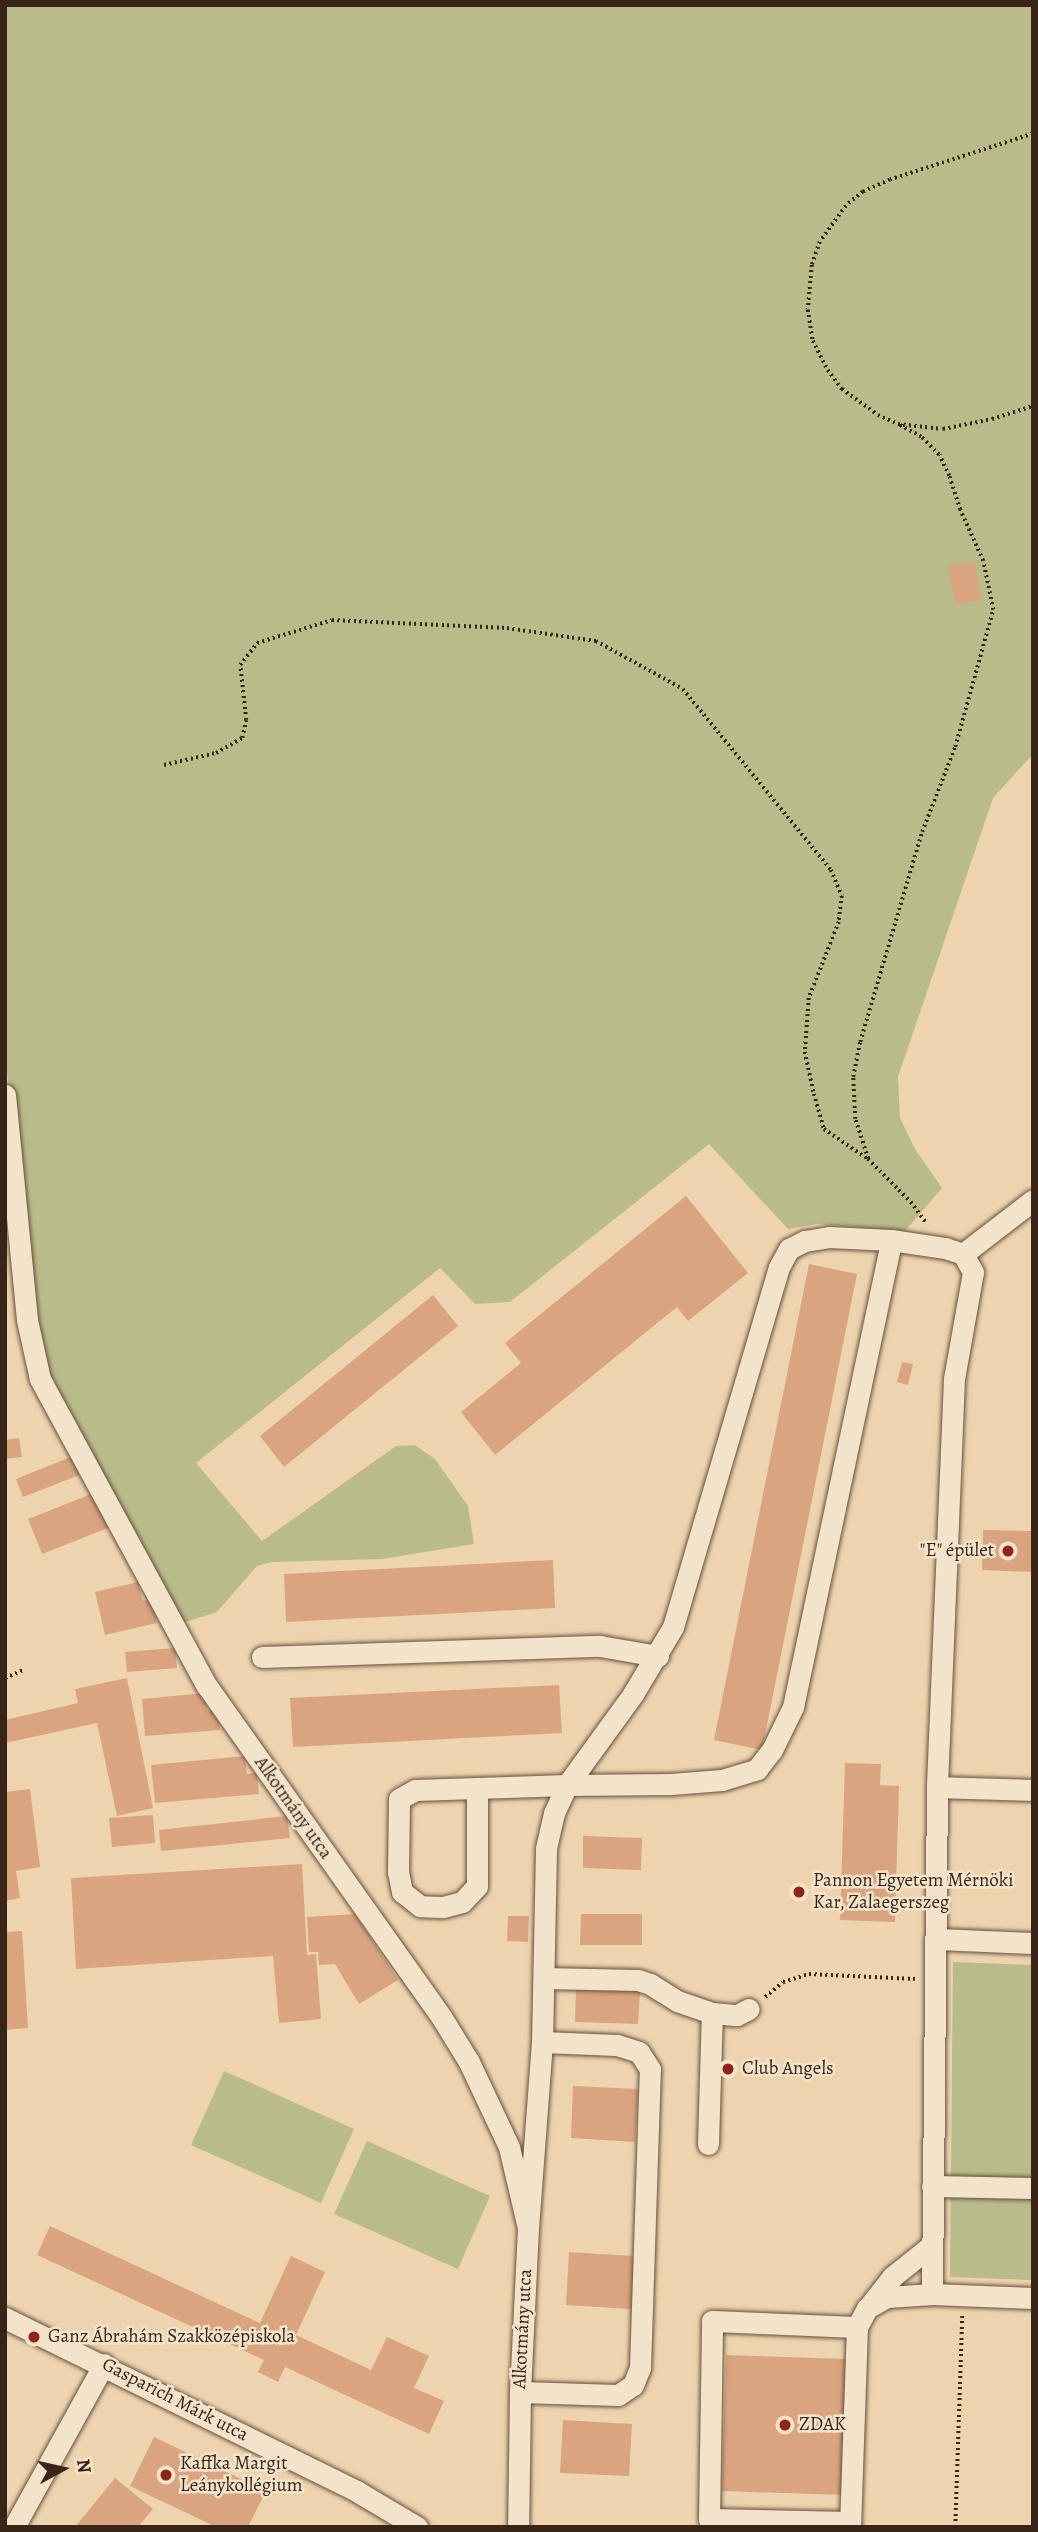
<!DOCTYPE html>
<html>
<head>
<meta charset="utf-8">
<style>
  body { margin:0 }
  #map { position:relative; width:1038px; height:2532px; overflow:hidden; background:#edd4af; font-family:Alegreya,serif }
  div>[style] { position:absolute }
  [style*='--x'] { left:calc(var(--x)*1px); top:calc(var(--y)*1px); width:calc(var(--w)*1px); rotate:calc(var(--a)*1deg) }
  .green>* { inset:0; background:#b9bc8a }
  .building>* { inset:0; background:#dba481 }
  .path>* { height:3.5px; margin-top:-1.75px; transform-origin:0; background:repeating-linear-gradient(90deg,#392418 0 2px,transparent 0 5.5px) }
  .roads { filter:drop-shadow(0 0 2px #66503e) drop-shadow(0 0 2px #66503e) }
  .minor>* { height:21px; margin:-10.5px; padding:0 10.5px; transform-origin:10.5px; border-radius:10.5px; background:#f3e3cb }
  .dots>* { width:19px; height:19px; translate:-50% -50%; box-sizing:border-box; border:4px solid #f3e3cb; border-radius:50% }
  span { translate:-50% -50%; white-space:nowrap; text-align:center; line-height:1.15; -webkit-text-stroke:5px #f3e3cb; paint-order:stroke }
  .poi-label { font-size:19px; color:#392418 }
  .right { translate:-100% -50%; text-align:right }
  .left { translate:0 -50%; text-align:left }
  .street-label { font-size:19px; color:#392418 }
  .frame { position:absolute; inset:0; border:7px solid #392418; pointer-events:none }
  .north { position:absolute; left:28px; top:2434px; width:70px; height:70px; -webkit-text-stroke:5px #f3e3cb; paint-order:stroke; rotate:82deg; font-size:19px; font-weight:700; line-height:28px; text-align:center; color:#392418 }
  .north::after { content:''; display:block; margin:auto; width:24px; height:32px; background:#392418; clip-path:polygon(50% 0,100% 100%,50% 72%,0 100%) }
</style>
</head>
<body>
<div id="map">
  <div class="green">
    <div style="clip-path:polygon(5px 5px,1033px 5px,1033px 754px,993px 798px,898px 1077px,900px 1118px,915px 1149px,942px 1188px,905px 1231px,816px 1224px,788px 1229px,709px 1144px,510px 1302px,475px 1304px,440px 1268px,196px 1463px,262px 1541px,396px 1446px,415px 1445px,435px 1459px,468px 1506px,474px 1544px,382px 1559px,272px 1562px,257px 1566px,217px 1612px,179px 1624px,41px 1363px,5px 1054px)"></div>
    <div style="clip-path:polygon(953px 1962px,1033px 1965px,1033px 2280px,950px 2277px)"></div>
    <div style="clip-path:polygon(224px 2071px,354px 2129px,321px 2203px,191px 2145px)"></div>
    <div style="clip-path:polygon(367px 2141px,490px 2196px,458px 2269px,334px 2214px)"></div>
  </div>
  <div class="building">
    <div style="clip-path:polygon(975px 562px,982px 600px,955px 605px,948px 566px)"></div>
    <div style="clip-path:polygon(686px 1196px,748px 1273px,688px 1321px,677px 1307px,495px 1455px,461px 1412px,521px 1363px,505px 1343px)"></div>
    <div style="clip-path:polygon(809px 1264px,857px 1274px,762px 1750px,714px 1740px)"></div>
    <div style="clip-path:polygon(433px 1295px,458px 1326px,284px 1467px,260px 1436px)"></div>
    <div style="clip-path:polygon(902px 1362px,913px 1364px,908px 1385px,897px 1382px)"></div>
    <div style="clip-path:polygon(19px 1438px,22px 1457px,5px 1459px,5px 1440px)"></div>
    <div style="clip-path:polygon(78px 1454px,85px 1473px,23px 1497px,16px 1479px)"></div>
    <div style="clip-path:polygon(94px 1493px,108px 1528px,42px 1554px,28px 1519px)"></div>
    <div style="clip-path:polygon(983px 1530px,1033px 1531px,1033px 1572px,982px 1570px)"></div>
    <div style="clip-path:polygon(553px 1560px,555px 1608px,286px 1622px,284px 1574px)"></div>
    <div style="clip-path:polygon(138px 1582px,143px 1601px,152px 1599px,157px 1623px,105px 1635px,95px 1592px)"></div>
    <div style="clip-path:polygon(175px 1648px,177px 1668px,127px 1672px,125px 1652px)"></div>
    <div style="clip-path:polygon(127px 1678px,153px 1808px,117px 1816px,97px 1723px,5px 1743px,5px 1720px,78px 1703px,75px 1689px)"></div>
    <div style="clip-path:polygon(559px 1685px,562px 1733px,293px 1747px,290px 1698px)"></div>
    <div style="clip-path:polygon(205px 1693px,207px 1710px,218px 1709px,220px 1730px,145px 1736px,142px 1699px)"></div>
    <div style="clip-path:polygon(245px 1756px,247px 1774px,257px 1773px,259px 1794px,155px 1803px,151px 1765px)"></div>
    <div style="clip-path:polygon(845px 1763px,881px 1764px,880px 1785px,899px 1786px,895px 1922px,840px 1920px)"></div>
    <div style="clip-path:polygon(30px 1789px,40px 1867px,16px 1871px,20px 1898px,5px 1901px,5px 1792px)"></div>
    <div style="clip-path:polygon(153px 1815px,155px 1843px,112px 1847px,109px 1818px)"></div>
    <div style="clip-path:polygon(287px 1816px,290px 1838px,161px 1851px,159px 1830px)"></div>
    <div style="clip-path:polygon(583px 1836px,642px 1838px,641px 1870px,583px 1868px)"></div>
    <div style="clip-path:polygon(302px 1864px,307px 1955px,316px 1954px,321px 2019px,279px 2023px,273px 1956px,76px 1969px,71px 1878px)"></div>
    <div style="clip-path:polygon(355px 1914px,398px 1980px,359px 2004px,335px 1964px,319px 1965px,318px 1952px,309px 1952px,307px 1917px)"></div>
    <div style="clip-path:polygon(581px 1914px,642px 1914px,642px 1945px,580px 1945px)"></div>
    <div style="clip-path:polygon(508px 1916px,529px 1916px,528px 1942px,507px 1941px)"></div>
    <div style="clip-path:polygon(22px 1931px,28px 2028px,5px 2030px,5px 1932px)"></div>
    <div style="clip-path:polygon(576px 1989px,640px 1991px,638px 2024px,575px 2022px)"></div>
    <div style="clip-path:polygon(573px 2086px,638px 2089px,635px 2142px,571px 2138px)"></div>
    <div style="clip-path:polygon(50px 2226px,260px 2323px,291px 2256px,325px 2272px,296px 2335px,371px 2370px,387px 2337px,429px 2356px,414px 2388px,444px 2401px,429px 2434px,285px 2367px,278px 2382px,258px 2372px,264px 2360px,37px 2255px)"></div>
    <div style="clip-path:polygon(569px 2252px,634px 2256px,631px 2309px,566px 2305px)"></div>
    <div style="clip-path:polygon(726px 2355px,847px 2359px,843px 2495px,722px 2491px)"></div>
    <div style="clip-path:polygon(563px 2420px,632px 2424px,629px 2476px,560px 2473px)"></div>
    <div style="clip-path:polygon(154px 2437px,266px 2491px,248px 2527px,216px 2527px,130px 2486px)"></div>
    <div style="clip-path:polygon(115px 2478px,153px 2509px,138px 2527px,75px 2527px)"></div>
  </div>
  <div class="path">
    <div style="--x:1033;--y:134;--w:150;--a:162.2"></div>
    <div style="--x:890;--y:180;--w:30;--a:156"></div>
    <div style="--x:863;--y:192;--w:22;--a:141"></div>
    <div style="--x:846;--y:206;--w:44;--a:125.8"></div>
    <div style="--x:820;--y:242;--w:24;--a:109"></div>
    <div style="--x:812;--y:265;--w:45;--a:95.1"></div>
    <div style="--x:808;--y:310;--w:31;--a:81"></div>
    <div style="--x:813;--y:341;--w:33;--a:63"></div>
    <div style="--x:828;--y:370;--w:24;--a:54"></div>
    <div style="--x:842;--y:389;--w:44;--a:35.8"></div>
    <div style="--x:878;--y:415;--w:22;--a:24"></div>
    <div style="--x:898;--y:424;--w:45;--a:6.3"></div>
    <div style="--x:943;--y:429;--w:50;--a:-11.5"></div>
    <div style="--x:992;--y:419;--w:43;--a:-17.6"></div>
    <div style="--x:164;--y:765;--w:53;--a:-13"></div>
    <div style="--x:216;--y:753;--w:30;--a:-30"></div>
    <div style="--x:242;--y:738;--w:18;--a:-77"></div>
    <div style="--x:246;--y:720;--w:55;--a:-96.2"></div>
    <div style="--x:240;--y:665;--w:28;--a:-52"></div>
    <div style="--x:257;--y:643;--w:78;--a:-17"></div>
    <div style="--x:332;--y:620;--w:175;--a:2.6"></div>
    <div style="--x:507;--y:628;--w:90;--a:8.3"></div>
    <div style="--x:596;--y:641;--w:99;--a:28.9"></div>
    <div style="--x:683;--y:689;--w:234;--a:50.7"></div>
    <div style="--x:831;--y:870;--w:28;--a:67"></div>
    <div style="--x:842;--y:896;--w:26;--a:97"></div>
    <div style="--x:839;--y:922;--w:82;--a:111.5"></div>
    <div style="--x:809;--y:998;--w:54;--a:94.2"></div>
    <div style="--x:805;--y:1052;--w:43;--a:77.9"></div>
    <div style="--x:814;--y:1094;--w:36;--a:74"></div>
    <div style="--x:824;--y:1129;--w:53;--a:34.3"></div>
    <div style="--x:868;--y:1159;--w:61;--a:45"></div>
    <div style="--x:911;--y:1202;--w:27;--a:54"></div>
    <div style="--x:868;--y:1159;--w:42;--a:-108"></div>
    <div style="--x:855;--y:1119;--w:42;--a:-92.7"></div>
    <div style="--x:853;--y:1077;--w:36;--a:-79"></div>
    <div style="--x:860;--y:1042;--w:219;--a:-73.6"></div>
    <div style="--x:922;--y:832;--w:91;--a:-68.8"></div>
    <div style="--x:955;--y:747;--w:142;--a:-74.5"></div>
    <div style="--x:993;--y:610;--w:50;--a:-101.5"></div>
    <div style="--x:983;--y:561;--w:56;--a:-114.3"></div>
    <div style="--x:960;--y:510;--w:36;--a:-108"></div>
    <div style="--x:949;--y:476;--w:23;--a:-115"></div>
    <div style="--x:939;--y:455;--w:25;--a:-135"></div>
    <div style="--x:921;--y:437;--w:26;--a:-151"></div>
    <div style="--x:5;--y:1678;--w:20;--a:-24"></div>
    <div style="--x:765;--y:1997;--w:23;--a:-40"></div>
    <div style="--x:783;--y:1982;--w:27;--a:-17"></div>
    <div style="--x:809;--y:1974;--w:106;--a:2.7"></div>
    <div style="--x:955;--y:2527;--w:212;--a:-88.1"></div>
  </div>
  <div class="roads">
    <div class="minor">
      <div style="--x:5;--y:1095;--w:226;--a:84.4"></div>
      <div style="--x:27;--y:1320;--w:60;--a:77.6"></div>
      <div style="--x:40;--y:1379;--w:349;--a:61.5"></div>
      <div style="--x:207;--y:1686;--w:407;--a:54.7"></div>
      <div style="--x:442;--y:2018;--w:52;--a:58.5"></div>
      <div style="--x:469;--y:2062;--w:94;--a:64.8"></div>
      <div style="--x:509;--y:2147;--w:83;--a:76.8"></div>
      <div style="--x:528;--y:2228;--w:164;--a:92.8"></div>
      <div style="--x:520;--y:2392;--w:135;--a:90.8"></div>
      <div style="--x:963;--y:1254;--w:88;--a:-37.6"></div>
      <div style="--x:262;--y:1657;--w:338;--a:-1.9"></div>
      <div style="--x:600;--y:1646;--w:59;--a:9.8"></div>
      <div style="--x:477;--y:1788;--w:98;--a:90"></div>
      <div style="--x:477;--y:1886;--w:22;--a:133"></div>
      <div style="--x:462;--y:1902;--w:20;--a:165"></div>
      <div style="--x:443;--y:1907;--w:23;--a:-178"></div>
      <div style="--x:420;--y:1906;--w:23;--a:-142"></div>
      <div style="--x:402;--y:1892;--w:20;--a:-101"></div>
      <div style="--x:398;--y:1872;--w:73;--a:-89.2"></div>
      <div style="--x:399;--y:1799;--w:18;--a:-29"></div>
      <div style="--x:415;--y:1790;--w:62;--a:-1.8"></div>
      <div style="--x:477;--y:1788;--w:90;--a:-1.9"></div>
      <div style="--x:567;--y:1785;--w:104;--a:-0.6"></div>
      <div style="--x:671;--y:1784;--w:51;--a:-4.5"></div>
      <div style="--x:722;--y:1780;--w:37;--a:-17"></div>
      <div style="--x:757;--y:1769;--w:24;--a:-52"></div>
      <div style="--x:772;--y:1750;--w:48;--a:-64"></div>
      <div style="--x:793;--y:1707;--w:477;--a:-78.1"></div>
      <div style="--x:1033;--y:1790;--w:96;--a:-178.2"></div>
      <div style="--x:937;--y:1787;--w:507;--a:90.57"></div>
      <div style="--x:932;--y:2294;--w:101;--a:2.3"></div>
      <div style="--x:936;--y:1939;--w:97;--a:2.4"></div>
      <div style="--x:544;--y:1978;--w:94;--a:1.2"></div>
      <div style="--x:638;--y:1980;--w:13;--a:18"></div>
      <div style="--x:650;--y:1984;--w:32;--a:32"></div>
      <div style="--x:677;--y:2001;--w:37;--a:19"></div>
      <div style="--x:712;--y:2013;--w:25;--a:5"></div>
      <div style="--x:737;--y:2015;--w:13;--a:-27"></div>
      <div style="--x:708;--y:2144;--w:131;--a:-88.3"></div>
      <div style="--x:932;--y:2186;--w:101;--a:1.1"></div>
      <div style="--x:528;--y:2228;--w:187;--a:-85.7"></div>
      <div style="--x:542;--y:2042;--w:194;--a:-88.8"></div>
      <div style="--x:546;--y:1848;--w:36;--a:-77"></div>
      <div style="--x:554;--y:1813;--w:31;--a:-65"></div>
      <div style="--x:567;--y:1785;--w:112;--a:-54"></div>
      <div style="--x:633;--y:1694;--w:78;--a:-59.2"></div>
      <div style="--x:673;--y:1627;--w:375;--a:-73.6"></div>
      <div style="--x:779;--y:1267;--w:21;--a:-61"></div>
      <div style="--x:789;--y:1249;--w:18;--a:-27"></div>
      <div style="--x:805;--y:1241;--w:24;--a:-9"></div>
      <div style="--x:829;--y:1237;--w:62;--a:2.8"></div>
      <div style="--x:891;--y:1240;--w:55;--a:8.4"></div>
      <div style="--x:945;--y:1248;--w:19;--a:18"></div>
      <div style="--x:963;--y:1254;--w:21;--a:61"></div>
      <div style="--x:973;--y:1272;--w:109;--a:100.1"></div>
      <div style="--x:954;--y:1379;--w:408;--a:92.4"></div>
      <div style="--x:871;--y:2304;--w:34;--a:-52"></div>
      <div style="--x:892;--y:2277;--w:51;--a:-38.7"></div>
      <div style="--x:5;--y:2318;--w:394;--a:26.2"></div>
      <div style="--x:358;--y:2492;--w:69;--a:30.7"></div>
      <div style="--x:520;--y:2392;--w:98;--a:1.8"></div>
      <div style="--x:618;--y:2395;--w:18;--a:-34"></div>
      <div style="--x:633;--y:2385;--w:18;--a:-68"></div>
      <div style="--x:640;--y:2368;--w:299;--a:-88.1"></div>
      <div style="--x:650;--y:2069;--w:20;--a:-123"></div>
      <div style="--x:639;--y:2052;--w:23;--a:-162"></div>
      <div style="--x:617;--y:2045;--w:75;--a:-177.7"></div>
      <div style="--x:850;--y:2522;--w:141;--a:-178.8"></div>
      <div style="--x:709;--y:2519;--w:198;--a:-89.1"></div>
      <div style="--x:712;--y:2321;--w:145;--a:2.4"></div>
      <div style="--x:14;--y:2527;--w:186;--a:-61.1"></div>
      <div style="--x:850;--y:2527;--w:200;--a:-88"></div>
      <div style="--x:857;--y:2327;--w:21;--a:-62"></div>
      <div style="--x:867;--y:2308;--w:23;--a:-29"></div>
      <div style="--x:887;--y:2297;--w:45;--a:-3.8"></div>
    </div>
  </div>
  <div class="dots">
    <div style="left:1008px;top:1551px;background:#8f2418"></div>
    <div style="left:799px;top:1892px;background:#8f2418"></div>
    <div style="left:728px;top:2069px;background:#8f2418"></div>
    <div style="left:34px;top:2337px;background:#8f2418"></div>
    <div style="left:785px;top:2425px;background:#8f2418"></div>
    <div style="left:166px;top:2475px;background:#8f2418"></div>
  </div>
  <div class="poi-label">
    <span class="right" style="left:994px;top:1551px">"E" épület</span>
    <span class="left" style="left:813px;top:1892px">Pannon Egyetem Mérnöki<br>Kar, Zalaegerszeg</span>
    <span class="left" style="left:742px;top:2069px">Club Angels</span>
    <span class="left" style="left:48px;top:2337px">Ganz Ábrahám Szakközépiskola</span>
    <span class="left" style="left:799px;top:2425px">ZDAK</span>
    <span class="left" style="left:180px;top:2475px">Kaffka Margit<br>Leánykollégium</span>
  </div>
  <div class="street-label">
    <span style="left:293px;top:1808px;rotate:55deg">Alkotmány utca</span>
    <span style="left:523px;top:2329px;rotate:-87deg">Alkotmány utca</span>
    <span style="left:175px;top:2400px;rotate:27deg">Gasparich Márk utca</span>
  </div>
  <div class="frame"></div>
  <div class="north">N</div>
</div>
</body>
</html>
